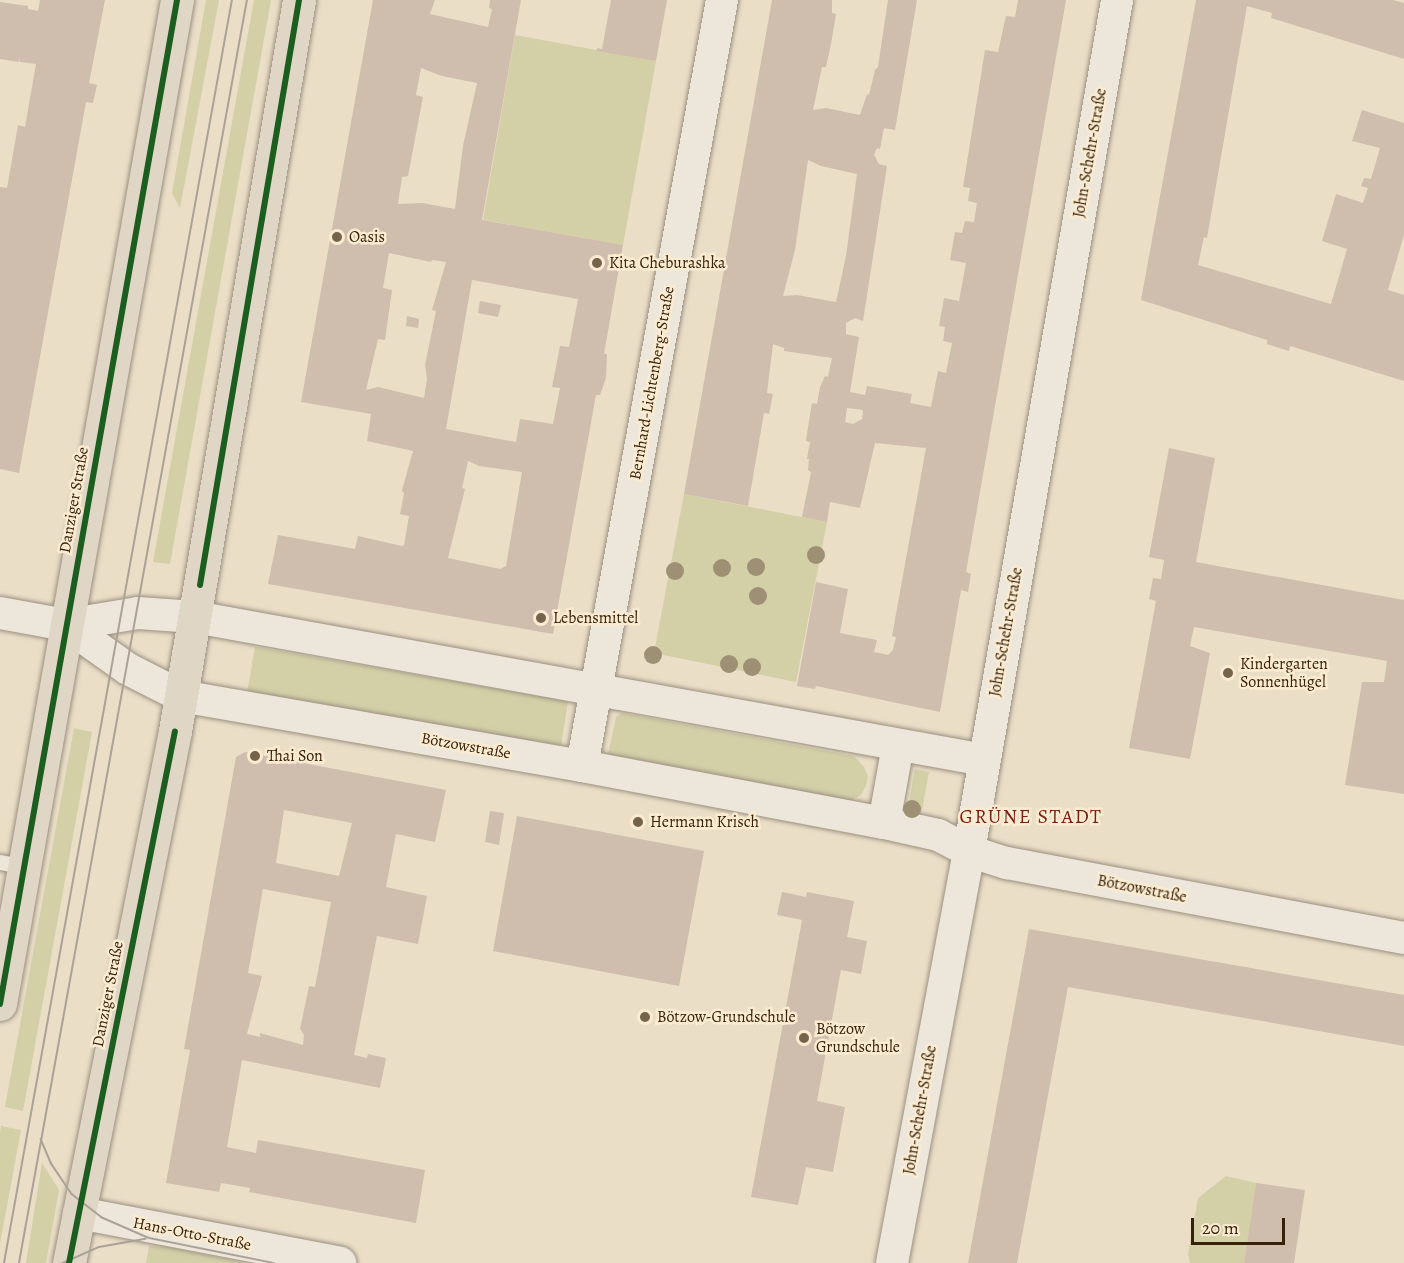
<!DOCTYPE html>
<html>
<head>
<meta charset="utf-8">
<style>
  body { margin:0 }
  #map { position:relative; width:1404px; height:1263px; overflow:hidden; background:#eadec7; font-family:Alegreya,serif }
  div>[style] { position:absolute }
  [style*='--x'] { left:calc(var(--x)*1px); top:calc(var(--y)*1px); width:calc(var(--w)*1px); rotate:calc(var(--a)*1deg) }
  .green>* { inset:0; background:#d3cfa7 }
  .building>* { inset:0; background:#cfbead }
  .roads { filter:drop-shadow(0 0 2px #9a9080) drop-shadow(0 0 2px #9a9080) }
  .lane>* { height:15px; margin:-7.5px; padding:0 7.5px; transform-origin:7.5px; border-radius:7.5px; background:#ede6db }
  .street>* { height:32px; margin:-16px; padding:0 16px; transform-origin:16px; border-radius:16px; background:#ede6db }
  .primary>* { height:33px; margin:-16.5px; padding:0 16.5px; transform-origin:16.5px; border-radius:16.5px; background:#e0d6c6 }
  .tram>* { height:1.5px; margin:-0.75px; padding:0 0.75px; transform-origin:0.75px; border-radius:0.75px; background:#aaa297 }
  .cycleway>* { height:6px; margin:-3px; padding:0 3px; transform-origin:3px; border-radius:3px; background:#1b5e20 }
  .trees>* { width:18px; height:18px; margin:-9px; border-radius:50%; background:#9e9074 }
  .dots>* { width:16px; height:16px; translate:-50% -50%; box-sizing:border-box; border:3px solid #fbecd1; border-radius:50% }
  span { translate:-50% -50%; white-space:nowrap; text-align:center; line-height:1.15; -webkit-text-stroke:5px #fbecd1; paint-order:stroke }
  .street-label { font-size:16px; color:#37210a }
  .poi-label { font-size:16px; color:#37210a }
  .left { translate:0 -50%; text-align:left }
  .quarter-label { font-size:20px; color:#7a1f14; letter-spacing:1.5px }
  .scale { position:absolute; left:1191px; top:1218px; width:94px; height:27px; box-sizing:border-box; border:3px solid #37210a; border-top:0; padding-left:8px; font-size:18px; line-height:21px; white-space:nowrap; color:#37210a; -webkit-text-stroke:4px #fbecd1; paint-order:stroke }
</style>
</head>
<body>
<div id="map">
  <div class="green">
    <div style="clip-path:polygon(206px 0,219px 0,180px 208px,172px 193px)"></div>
    <div style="clip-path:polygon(254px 0,271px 0,170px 564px,153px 562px)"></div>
    <div style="clip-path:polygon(515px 35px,656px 61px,623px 245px,483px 220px)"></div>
    <div style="clip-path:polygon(684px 494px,827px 522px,796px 682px,654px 653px)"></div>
    <div style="clip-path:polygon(255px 647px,568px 701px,561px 747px,247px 693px)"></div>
    <div style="clip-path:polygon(622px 713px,854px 756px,864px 767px,868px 776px,866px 786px,861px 795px,852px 800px,840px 802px,611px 758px,608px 754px,616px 717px)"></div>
    <div style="clip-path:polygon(74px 728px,92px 732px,23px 1111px,5px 1107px)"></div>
    <div style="clip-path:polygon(915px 769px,929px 772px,921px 816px,907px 813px)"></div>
    <div style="clip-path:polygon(1px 1126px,21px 1130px,0 1244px,0 1133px)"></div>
    <div style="clip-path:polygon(42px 1163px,59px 1190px,46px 1263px,26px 1263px)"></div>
    <div style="clip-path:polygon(1226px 1176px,1256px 1183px,1244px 1263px,1190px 1263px,1188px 1254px,1198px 1198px)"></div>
    <div style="clip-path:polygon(149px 1246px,168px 1247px,245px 1263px,146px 1263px)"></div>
  </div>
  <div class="building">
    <div style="clip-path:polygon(40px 0,105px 0,89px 83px,97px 85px,93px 103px,86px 102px,19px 473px,0 469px,0 187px,7px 188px,18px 125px,25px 127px,36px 64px,20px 62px,20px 58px,19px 62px,0 59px,0 2px,28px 6px,28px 9px,38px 11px)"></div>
    <div style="clip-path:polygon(evenodd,373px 0,435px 0,430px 14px,488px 27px,492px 9px,489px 8px,490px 0,521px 0,482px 220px,623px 245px,604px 354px,607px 354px,606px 378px,600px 395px,596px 395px,553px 634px,268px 584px,278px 535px,355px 549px,358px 536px,402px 546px,404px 545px,409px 516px,400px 514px,404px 494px,402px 490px,413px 451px,367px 441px,371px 414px,301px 402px,373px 0,421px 68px,442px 76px,477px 83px,463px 146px,455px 209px,422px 203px,398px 204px,402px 177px,408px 176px,423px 97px,416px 95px,421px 68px,373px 0,389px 253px,431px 262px,432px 260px,446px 262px,432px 310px,436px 311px,425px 365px,427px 379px,424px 398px,378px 387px,366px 390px,378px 339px,385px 340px,392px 290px,383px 288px,389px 253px,373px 0,472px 280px,578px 299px,569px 347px,560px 346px,552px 387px,560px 388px,553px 424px,520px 419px,516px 442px,446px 429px,472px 280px,373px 0,468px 461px,479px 466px,522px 472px,506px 566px,500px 569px,448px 558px,465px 489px,462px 488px,468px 461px)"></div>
    <div style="clip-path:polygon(611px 0,667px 0,656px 61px,597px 51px,597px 48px,602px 49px)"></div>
    <div style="clip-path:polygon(evenodd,772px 0,832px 0,832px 13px,836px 14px,831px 44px,826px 67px,822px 67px,813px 110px,826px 108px,860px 115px,867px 94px,869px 95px,875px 70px,878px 67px,888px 0,917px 0,895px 130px,884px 128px,880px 149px,877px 148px,874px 155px,879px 164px,887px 166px,863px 321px,855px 318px,846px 323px,846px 334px,859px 337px,850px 392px,865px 395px,867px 386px,912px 394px,910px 403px,931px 407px,938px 371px,946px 373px,952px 343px,943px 341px,945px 327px,939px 326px,944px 298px,959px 301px,966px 263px,950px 260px,955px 232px,962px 233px,965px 221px,974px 222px,977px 203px,968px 201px,970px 188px,963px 187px,985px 50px,998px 52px,1006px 16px,1015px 17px,1018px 0,1066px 0,966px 572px,971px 574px,968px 592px,961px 590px,940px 712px,816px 686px,815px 689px,797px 686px,816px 582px,848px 589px,840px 633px,877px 640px,874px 652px,888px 655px,893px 650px,896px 637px,892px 636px,926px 448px,875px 443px,860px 508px,830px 502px,827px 522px,802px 517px,811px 472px,808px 470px,809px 459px,807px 459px,810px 442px,806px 441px,809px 421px,812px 403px,817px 404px,820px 387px,825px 376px,828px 377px,832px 358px,784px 351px,784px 348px,773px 344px,767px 393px,773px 394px,769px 414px,764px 413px,748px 506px,684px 494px,772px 0,808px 160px,821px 166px,857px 174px,846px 256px,836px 302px,797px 295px,783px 296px,795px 250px,808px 160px,772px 0,847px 408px,863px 410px,862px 419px,853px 424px,845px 422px,847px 408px)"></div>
    <div style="clip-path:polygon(1196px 0,1393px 0,1404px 3px,1404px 59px,1271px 18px,1272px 13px,1247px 6px,1207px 238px,1204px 237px,1198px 265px,1331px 304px,1347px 249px,1322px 241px,1336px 194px,1363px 203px,1368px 188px,1361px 186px,1364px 178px,1371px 179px,1380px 148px,1352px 141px,1362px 110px,1404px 123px,1404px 235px,1388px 290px,1404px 295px,1404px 381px,1290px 346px,1289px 351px,1267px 344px,1267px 340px,1141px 300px)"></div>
    <div style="clip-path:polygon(480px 301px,501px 305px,498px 317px,478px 313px)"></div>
    <div style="clip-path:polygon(407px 316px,419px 319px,418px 328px,406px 326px)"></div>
    <div style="clip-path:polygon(1169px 448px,1215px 458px,1196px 562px,1404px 600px,1404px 794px,1345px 785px,1362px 682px,1384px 682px,1387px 661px,1194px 627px,1190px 646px,1210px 653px,1190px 759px,1129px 748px,1156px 601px,1149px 599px,1153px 578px,1161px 579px,1164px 560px,1149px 557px)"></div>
    <div style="clip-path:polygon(evenodd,245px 752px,446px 790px,435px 842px,396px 834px,386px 887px,427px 896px,418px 944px,377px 936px,354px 1055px,367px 1058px,368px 1054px,386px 1058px,380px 1088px,242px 1060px,227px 1147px,256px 1153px,258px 1140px,425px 1170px,416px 1223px,249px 1192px,250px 1188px,221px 1183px,219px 1192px,166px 1183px,190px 1050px,184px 1049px,236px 757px,245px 752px,284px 810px,352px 823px,339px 876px,276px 863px,284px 810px,245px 752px,263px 889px,331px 902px,315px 987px,309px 986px,300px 1029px,304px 1035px,303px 1045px,260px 1033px,260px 1037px,247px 1034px,262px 976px,248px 973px,263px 889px)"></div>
    <div style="clip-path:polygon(490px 811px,504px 813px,499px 845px,485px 842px)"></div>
    <div style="clip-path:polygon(517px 816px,704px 851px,679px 986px,493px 951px)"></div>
    <div style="clip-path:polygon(782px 892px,806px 897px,807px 892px,854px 901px,847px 937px,867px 941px,861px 974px,841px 970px,817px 1101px,845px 1107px,833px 1172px,806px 1167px,798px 1205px,751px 1197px,802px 920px,777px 915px)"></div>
    <div style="clip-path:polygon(1029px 929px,1404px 995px,1404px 1046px,1068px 987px,1017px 1263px,968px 1263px)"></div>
    <div style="clip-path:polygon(1256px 1183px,1305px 1190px,1294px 1263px,1244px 1263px)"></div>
  </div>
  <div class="roads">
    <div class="lane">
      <div style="--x:0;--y:862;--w:25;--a:11"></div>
    </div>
    <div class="street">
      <div style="--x:0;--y:613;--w:67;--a:10.3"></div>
      <div style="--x:66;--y:625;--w:73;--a:-9.5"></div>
      <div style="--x:138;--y:613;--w:57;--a:4"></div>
      <div style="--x:195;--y:617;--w:802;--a:10.27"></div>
      <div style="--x:66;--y:625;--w:76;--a:35.4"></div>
      <div style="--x:128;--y:669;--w:59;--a:27"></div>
      <div style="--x:181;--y:696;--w:407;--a:9.9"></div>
      <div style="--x:582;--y:766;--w:307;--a:10.7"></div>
      <div style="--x:884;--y:823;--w:55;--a:12.5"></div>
      <div style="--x:938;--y:835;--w:35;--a:27"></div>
      <div style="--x:969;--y:851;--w:40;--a:18"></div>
      <div style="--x:1007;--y:863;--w:404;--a:10.7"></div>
      <div style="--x:582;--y:766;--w:779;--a:-79.64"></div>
      <div style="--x:884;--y:823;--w:79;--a:-79.8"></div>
      <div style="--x:79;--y:1213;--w:266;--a:10.8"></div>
      <div style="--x:892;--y:1263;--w:419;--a:-79.4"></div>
      <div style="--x:969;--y:851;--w:864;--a:-80.13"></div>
    </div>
    <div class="primary">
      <div style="--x:0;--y:1004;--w:1019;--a:-80"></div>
      <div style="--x:69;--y:1263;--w:542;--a:-78.73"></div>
      <div style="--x:175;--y:731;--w:741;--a:-80.37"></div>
    </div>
  </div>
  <div class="tram">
    <div style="--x:41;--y:1139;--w:26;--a:67"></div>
    <div style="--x:51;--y:1163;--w:37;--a:56"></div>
    <div style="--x:72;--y:1194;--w:37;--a:38"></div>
    <div style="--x:101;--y:1217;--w:52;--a:23.6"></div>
    <div style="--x:149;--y:1238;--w:127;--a:11.3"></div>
    <div style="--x:4;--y:1263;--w:1283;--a:-79.77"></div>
    <div style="--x:19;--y:1263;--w:1283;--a:-79.77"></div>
    <div style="--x:63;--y:1263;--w:39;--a:-24"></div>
    <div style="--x:99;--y:1247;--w:47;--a:-9.9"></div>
  </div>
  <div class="cycleway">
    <div style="--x:200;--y:585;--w:593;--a:-80.39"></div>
    <div style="--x:0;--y:1004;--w:1019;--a:-80"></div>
    <div style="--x:69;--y:1263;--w:542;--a:-78.73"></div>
  </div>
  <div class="trees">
    <div style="left:816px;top:555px"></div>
    <div style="left:756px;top:567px"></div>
    <div style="left:722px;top:568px"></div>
    <div style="left:675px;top:571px"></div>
    <div style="left:758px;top:596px"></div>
    <div style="left:653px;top:655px"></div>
    <div style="left:729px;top:664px"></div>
    <div style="left:752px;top:667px"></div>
    <div style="left:912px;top:809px"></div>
  </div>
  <div class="dots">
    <div style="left:337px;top:237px;background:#76634c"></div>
    <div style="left:597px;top:263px;background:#76634c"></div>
    <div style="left:541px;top:618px;background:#76634c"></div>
    <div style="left:1228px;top:673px;background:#76634c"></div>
    <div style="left:255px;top:756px;background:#76634c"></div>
    <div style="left:638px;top:822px;background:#76634c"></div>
    <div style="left:645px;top:1017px;background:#76634c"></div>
    <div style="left:804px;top:1038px;background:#76634c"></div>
  </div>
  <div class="street-label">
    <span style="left:1090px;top:153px;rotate:-80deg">John-Schehr-Straße</span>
    <span style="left:652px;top:383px;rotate:-80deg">Bernhard-Lichtenberg-Straße</span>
    <span style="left:74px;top:500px;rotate:-80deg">Danziger Straße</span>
    <span style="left:1006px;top:632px;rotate:-80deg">John-Schehr-Straße</span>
    <span style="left:466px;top:746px;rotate:10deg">Bötzowstraße</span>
    <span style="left:1142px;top:889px;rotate:11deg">Bötzowstraße</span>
    <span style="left:108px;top:994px;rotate:-79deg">Danziger Straße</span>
    <span style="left:920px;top:1110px;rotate:-80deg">John-Schehr-Straße</span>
    <span style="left:192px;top:1234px;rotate:11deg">Hans-Otto-Straße</span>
  </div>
  <div class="poi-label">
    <span class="left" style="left:349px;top:237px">Oasis</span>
    <span class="left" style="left:609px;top:263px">Kita Cheburashka</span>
    <span class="left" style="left:553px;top:618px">Lebensmittel</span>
    <span class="left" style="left:1240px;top:673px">Kindergarten<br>Sonnenhügel</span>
    <span class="left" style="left:267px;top:756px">Thai Son</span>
    <span class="left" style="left:650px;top:822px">Hermann Krisch</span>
    <span class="left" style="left:657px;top:1017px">Bötzow-Grundschule</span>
    <span class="left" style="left:816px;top:1038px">Bötzow<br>Grundschule</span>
  </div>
  <div class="quarter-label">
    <span style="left:1031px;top:816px">GRÜNE STADT</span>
  </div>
  <div class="scale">20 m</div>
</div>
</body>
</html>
